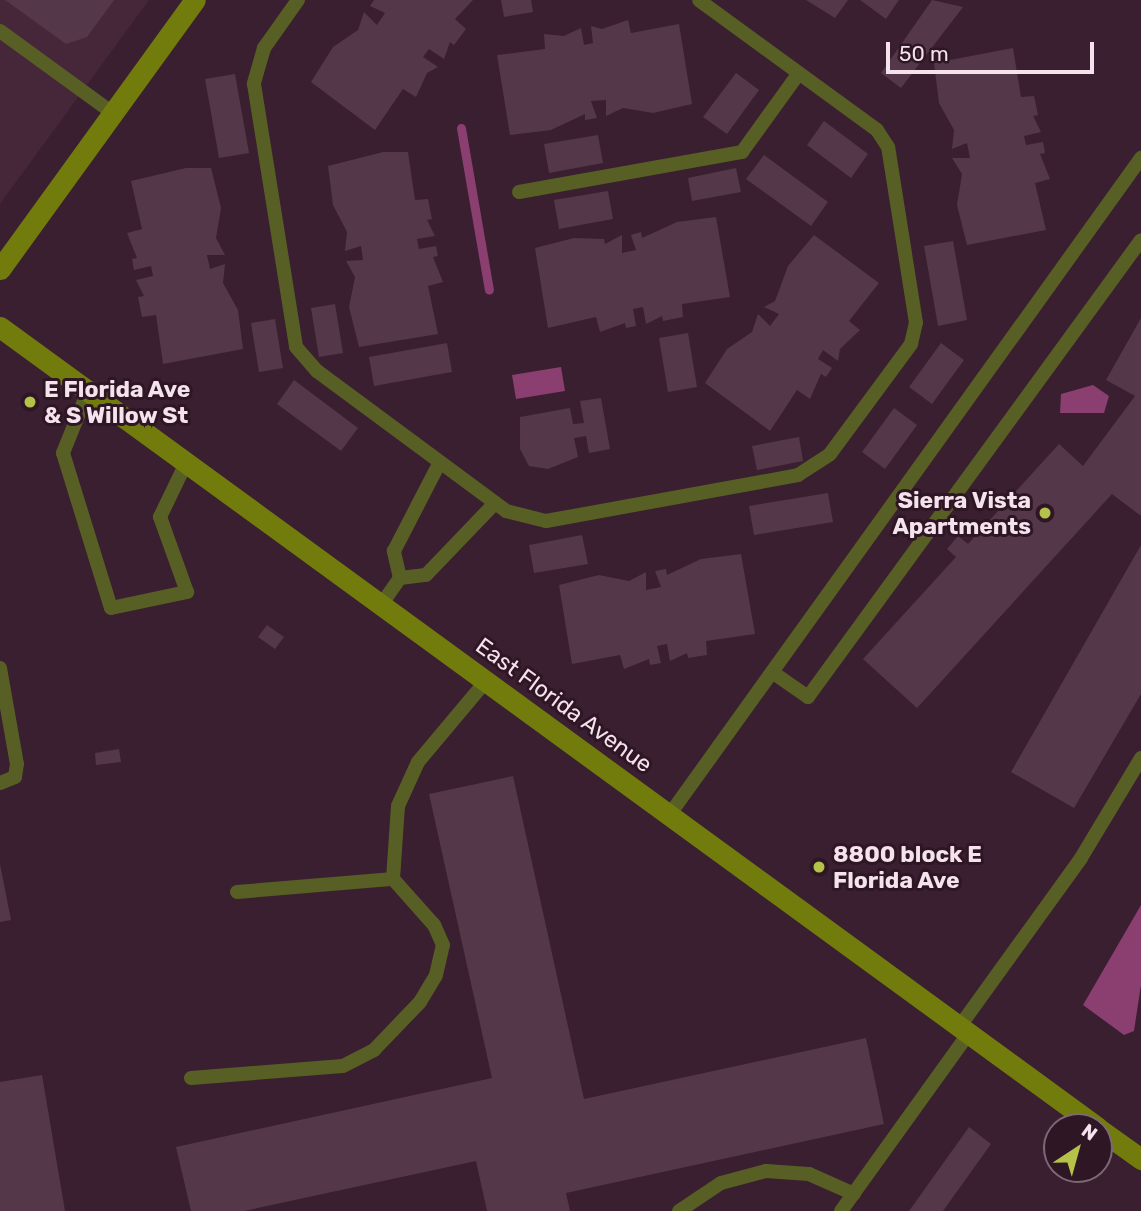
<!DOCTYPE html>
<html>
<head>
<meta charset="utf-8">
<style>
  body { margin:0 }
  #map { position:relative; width:1141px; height:1211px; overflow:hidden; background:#391f2f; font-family:Rubik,sans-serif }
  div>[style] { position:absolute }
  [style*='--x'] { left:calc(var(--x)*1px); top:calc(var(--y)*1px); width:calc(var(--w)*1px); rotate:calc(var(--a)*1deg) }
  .built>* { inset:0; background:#462639 }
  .water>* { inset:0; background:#8b3e70 }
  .stream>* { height:9px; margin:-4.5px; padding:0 4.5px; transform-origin:4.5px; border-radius:4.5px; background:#8b3e70 }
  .building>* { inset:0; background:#543849 }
  .lane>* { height:14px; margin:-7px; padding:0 7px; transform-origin:7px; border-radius:7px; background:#585f24 }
  .secondary>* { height:21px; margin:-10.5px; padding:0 10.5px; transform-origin:10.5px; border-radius:10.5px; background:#727c0c }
  .dots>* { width:19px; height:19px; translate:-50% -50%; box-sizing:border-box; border:4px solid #2f1625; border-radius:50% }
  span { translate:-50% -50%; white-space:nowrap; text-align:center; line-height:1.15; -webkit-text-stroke:6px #2f1625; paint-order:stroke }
  .poi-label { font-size:23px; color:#f4e2ec; font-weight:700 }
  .left { translate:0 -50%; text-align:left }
  .right { translate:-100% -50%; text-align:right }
  .street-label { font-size:23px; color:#f4e2ec }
  .north { position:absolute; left:1043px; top:1113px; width:70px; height:70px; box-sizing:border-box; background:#2f1625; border:2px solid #7e6875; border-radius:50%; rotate:36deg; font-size:19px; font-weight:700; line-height:28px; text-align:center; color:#f4e2ec }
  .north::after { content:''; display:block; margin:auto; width:24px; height:32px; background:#b5c24a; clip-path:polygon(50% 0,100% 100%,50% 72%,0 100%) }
  .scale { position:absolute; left:886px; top:42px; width:208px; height:32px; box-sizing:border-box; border:4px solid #f4e2ec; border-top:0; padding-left:9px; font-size:21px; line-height:24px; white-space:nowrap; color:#f4e2ec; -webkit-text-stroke:5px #2f1625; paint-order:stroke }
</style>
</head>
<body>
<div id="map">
  <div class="built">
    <div style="clip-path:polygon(0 0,149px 0,0 204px)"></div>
  </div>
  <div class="water">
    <div style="clip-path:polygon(561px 367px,565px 391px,516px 399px,512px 375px)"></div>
    <div style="clip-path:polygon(1093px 385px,1109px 396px,1104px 413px,1060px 413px,1061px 394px)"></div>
    <div style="clip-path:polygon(1141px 905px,1141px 985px,1134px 1031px,1124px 1035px,1083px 1005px)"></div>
  </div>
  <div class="stream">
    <div style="--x:461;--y:128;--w:164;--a:80.2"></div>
  </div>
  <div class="building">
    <div style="clip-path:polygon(5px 0,114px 0,87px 37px,66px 44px)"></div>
    <div style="clip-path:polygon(374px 0,473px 0,455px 19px,466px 29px,454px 45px,450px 42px,444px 59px,429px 49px,423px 57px,438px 67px,427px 73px,416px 97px,403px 89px,375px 130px,311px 82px,333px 47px,358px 30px,364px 12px,377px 25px,385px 13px,370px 6px)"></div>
    <div style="clip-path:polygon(501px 0,531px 0,533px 12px,504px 17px)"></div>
    <div style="clip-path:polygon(806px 0,848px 0,835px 18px)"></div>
    <div style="clip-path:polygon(860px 0,899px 0,886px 19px)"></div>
    <div style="clip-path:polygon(932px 0,963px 7px,901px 88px,881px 73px)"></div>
    <div style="clip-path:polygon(628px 20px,631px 33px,679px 24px,692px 104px,653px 113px,623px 108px,606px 116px,606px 100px,591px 101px,597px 118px,585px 120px,585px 114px,551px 130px,510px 135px,497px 55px,545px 49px,544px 34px,564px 36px,581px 28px,584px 45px,593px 43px,591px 26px,602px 29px)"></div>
    <div style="clip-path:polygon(1013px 48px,1021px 97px,1034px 96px,1038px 115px,1033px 116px,1041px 132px,1024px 136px,1026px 145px,1043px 142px,1045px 153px,1040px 154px,1050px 179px,1035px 183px,1046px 230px,967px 245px,957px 205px,962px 174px,952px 158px,970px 158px,967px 143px,952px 149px,954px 130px,939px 103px,934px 63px)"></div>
    <div style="clip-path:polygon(736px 73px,759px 90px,727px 134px,703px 117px)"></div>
    <div style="clip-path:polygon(235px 74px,249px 153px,219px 158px,205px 79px)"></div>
    <div style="clip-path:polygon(824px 121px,868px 154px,851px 178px,807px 145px)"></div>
    <div style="clip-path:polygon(598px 135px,603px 163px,549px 173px,544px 144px)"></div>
    <div style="clip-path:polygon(383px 152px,408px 152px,415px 200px,428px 199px,432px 219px,427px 220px,435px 236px,417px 239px,419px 249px,436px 246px,438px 256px,433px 257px,443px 282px,428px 286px,438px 334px,359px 347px,349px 307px,355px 277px,346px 261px,363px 260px,361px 246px,345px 251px,347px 232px,333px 205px,328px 166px)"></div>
    <div style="clip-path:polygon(764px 155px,828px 202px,811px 226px,746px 179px)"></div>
    <div style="clip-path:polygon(186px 168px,211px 168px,221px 208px,216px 238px,225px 255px,207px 255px,210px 269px,225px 264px,223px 283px,238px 310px,243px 349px,163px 364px,156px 315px,142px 317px,138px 297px,144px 296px,136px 280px,153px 276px,151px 266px,134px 270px,132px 259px,137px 258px,127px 233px,142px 229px,131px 181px)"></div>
    <div style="clip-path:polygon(736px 168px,741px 192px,692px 201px,688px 178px)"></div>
    <div style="clip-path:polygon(608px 191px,613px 219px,559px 229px,554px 200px)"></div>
    <div style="clip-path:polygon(716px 217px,730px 297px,682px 304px,683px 317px,663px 321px,662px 316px,646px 324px,643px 307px,633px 309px,636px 326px,626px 328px,625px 323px,600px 332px,596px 317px,548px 328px,535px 248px,574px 238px,604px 239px,605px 244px,622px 235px,622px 253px,636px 250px,631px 235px,641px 232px,642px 238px,677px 222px)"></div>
    <div style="clip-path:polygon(814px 235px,879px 283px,849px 321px,860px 330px,840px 349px,838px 361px,823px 350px,818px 359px,832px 368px,826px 377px,821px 374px,810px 399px,797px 390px,770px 431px,705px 383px,727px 349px,752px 332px,758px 314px,770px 326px,779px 314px,764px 307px,775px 301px,788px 266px)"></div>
    <div style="clip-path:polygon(953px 241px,967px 320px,938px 326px,924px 246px)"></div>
    <div style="clip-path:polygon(335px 304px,343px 353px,319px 357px,311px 308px)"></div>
    <div style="clip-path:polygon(1141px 318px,1141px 516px,1112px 494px,917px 708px,863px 659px,956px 557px,947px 549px,958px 536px,968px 544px,1059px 444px,1083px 466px,1135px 396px,1106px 380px)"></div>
    <div style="clip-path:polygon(275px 319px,283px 368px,259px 372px,251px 323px)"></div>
    <div style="clip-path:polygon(688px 333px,697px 387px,668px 392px,659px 338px)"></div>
    <div style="clip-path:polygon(447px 343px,452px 372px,374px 386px,369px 357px)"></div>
    <div style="clip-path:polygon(941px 343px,964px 360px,932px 404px,909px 387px)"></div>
    <div style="clip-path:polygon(294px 380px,358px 428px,341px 451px,277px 404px)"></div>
    <div style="clip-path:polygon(601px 398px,610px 449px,589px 453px,586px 436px,574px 438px,578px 457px,548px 469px,529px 466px,520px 449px,520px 417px,570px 408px,573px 424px,584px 423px,580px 401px)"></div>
    <div style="clip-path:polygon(894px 408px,917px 425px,885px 469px,862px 452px)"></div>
    <div style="clip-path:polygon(799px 437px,803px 461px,757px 470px,752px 446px)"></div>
    <div style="clip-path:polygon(828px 493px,833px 522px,754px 535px,749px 506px)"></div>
    <div style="clip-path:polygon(582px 535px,588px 564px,534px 573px,529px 545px)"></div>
    <div style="clip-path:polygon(1141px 545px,1141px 694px,1074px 808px,1011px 772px)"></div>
    <div style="clip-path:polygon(741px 554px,755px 634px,706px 641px,707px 655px,688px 658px,687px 653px,670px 661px,667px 644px,657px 646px,661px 663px,650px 665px,649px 659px,624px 669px,620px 655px,572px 664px,559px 585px,599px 575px,629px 581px,646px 572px,646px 590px,661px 587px,655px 571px,666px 569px,667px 575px,701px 559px)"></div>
    <div style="clip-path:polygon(267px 625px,284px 637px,275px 649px,258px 637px)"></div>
    <div style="clip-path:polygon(119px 749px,121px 762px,96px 765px,95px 753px)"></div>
    <div style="clip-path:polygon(513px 776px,584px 1099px,866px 1038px,884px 1124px,566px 1193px,570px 1211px,487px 1211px,476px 1161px,244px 1211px,191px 1211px,176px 1147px,492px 1078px,429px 794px)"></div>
    <div style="clip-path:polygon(0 864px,11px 920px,0 922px)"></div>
    <div style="clip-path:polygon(42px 1075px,65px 1211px,0 1211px,0 1082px)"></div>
    <div style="clip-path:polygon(969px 1127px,991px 1144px,943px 1211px,909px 1211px)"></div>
  </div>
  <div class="lane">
    <div style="--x:298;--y:0;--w:59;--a:125.3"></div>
    <div style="--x:264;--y:48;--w:37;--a:106"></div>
    <div style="--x:254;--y:84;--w:266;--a:80.9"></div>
    <div style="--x:296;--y:347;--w:32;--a:49"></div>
    <div style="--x:317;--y:371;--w:235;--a:36.5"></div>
    <div style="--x:506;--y:511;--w:41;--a:14"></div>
    <div style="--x:546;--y:521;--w:256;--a:-10.3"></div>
    <div style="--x:798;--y:475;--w:38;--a:-33"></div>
    <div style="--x:830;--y:454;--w:137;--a:-53.6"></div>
    <div style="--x:911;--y:344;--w:22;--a:-77"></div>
    <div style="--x:916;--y:323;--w:178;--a:-99"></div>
    <div style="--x:888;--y:147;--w:20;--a:-123"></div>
    <div style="--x:877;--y:130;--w:220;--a:-143.9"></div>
    <div style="--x:0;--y:31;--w:140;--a:36"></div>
    <div style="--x:519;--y:192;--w:227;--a:-10.2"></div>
    <div style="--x:742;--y:152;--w:97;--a:-54.2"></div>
    <div style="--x:88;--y:391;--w:67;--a:112"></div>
    <div style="--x:63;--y:453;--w:162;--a:72.8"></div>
    <div style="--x:111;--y:608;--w:78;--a:-11.9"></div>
    <div style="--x:187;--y:592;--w:80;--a:-109.8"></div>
    <div style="--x:160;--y:517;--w:60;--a:-64.3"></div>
    <div style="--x:400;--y:578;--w:26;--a:-7"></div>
    <div style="--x:426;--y:575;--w:100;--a:-46.2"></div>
    <div style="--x:381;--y:605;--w:33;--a:-55"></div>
    <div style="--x:400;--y:578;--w:28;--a:-103"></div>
    <div style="--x:394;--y:551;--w:100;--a:-62.7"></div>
    <div style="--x:0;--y:668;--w:97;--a:80"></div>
    <div style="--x:17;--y:764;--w:13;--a:99"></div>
    <div style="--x:15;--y:777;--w:16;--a:158"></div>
    <div style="--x:772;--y:672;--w:44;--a:34.8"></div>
    <div style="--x:808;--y:697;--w:565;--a:-53.92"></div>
    <div style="--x:670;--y:814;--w:808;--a:-54.32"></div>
    <div style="--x:237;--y:892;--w:157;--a:-4.8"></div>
    <div style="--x:960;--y:1026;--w:207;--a:-54.2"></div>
    <div style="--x:1081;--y:858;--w:117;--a:-59"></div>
    <div style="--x:191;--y:1078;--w:152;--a:-4.5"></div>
    <div style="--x:343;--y:1066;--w:35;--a:-27"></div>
    <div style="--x:374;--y:1050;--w:66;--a:-46.2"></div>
    <div style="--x:420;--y:1002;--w:31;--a:-59"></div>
    <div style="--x:436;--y:975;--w:31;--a:-77"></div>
    <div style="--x:443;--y:945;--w:22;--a:-114"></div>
    <div style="--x:434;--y:925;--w:62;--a:-131.7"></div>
    <div style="--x:393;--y:879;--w:73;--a:-86.1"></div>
    <div style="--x:398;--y:806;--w:48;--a:-65.6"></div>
    <div style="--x:418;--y:762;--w:106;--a:-50"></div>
    <div style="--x:679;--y:1211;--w:50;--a:-33.7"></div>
    <div style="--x:721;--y:1183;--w:47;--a:-14.9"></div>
    <div style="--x:766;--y:1171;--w:43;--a:4"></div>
    <div style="--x:809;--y:1174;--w:49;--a:24"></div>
    <div style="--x:841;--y:1211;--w:219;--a:-54.3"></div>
  </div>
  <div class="secondary">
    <div style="--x:0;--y:269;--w:332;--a:-54.1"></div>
    <div style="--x:0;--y:327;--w:1358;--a:36.1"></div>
    <div style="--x:1099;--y:1129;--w:52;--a:35.5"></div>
  </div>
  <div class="dots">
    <div style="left:30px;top:402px;background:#b5c24a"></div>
    <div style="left:1045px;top:513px;background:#b5c24a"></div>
    <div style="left:819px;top:867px;background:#b5c24a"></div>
  </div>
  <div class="poi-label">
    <span class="left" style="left:44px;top:402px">E Florida Ave<br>&amp; S Willow St</span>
    <span class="right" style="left:1031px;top:513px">Sierra Vista<br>Apartments</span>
    <span class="left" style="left:833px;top:867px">8800 block E<br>Florida Ave</span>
  </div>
  <div class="street-label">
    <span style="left:564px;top:705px;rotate:36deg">East Florida Avenue</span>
  </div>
  <div class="north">N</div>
  <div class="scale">50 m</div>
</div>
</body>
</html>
